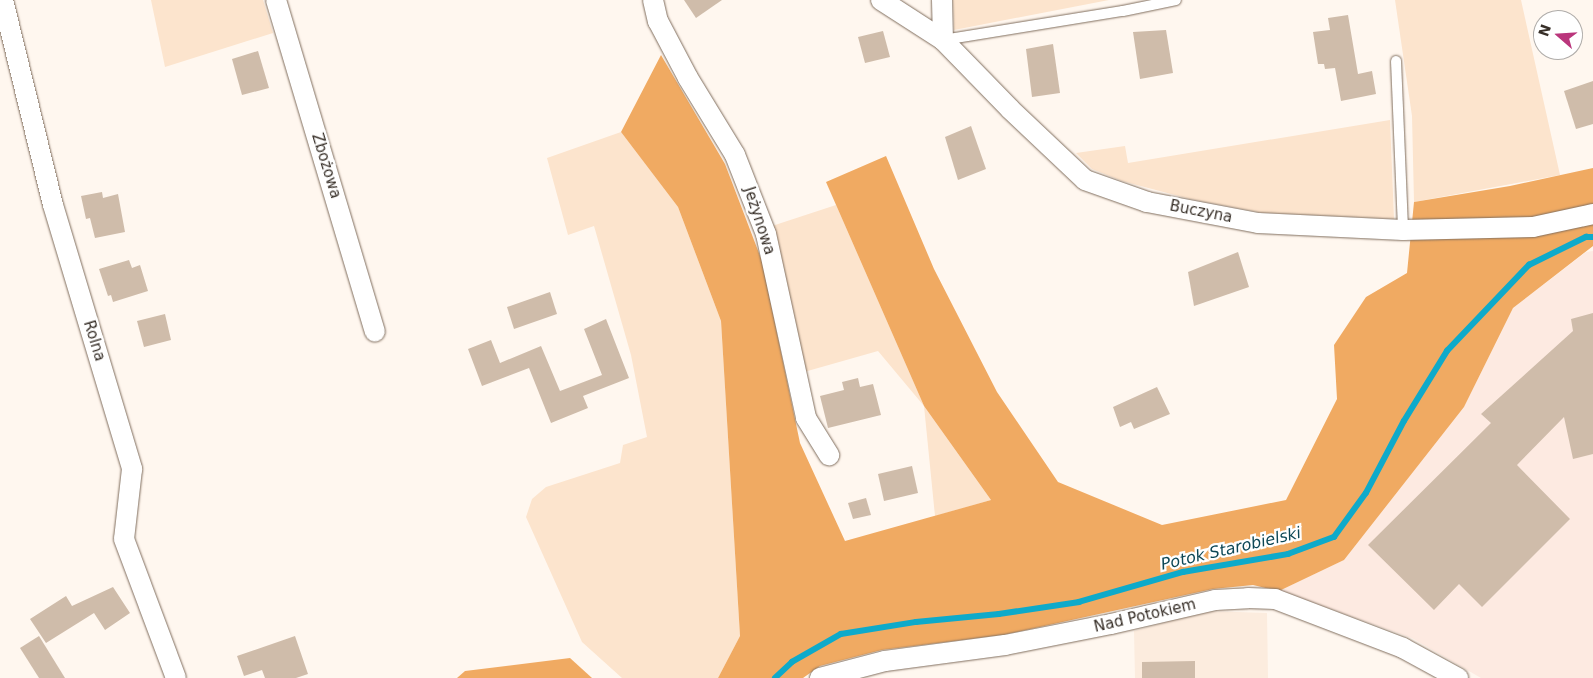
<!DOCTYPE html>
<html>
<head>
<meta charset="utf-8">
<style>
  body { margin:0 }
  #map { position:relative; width:1593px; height:678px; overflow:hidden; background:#fff7ef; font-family:"DejaVu Sans",sans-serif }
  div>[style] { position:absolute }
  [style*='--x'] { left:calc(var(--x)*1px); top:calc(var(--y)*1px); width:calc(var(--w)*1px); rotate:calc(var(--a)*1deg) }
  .built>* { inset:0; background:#fcecde }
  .industrial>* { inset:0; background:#fdeae1 }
  .green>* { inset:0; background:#fce4cd }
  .forest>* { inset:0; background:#f0aa62 }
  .stream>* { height:5.5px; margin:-2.75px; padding:0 2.75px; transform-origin:2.75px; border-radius:2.75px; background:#0eaaca }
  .building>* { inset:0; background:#cfbcaa }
  .roads { filter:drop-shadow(0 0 1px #806e5e) drop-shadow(0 0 1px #806e5e) }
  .lane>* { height:10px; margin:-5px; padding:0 5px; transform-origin:5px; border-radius:5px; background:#fff }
  .street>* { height:20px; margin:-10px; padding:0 10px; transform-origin:10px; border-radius:10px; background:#fff }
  span { translate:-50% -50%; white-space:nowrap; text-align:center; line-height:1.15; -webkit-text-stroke:4.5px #fff; paint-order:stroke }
  .street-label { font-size:15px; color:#372f28 }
  .water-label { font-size:16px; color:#0d4755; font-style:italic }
  .north { position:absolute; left:1533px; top:10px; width:50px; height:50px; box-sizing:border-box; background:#fff; border:1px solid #afaca9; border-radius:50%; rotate:289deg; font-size:14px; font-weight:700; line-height:20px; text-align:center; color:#372f28 }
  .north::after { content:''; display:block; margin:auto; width:18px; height:22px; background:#ba367c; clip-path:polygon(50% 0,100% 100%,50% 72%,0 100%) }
</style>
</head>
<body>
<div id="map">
  <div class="built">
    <div style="clip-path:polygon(1205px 611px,1267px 613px,1268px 678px,1135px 678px,1134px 631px)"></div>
  </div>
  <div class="industrial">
    <div style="clip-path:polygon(1593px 251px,1593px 678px,1481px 678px,1412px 638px,1279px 591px,1344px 560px,1464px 407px,1513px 308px,1586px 252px)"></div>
  </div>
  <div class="green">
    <div style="clip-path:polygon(151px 0,263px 0,273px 33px,165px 67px)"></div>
    <div style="clip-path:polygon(953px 0,1109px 0,954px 30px)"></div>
    <div style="clip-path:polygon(1395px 0,1521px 0,1560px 175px,1414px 202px,1412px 116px)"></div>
    <div style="clip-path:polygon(1390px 120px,1394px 219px,1263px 213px,1190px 199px,1122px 181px,1092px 169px,1076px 153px,1125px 146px,1128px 163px)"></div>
    <div style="clip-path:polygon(621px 132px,678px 207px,721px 321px,740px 636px,718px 678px,622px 678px,582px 642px,526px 517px,532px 499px,546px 487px,620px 463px,623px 445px,647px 437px,631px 355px,594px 226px,568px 235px,547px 158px)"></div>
    <div style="clip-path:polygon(836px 205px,924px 406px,991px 500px,935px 516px,924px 406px,878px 351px,804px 372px,772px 226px)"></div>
  </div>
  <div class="forest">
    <div style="clip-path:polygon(661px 55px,725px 164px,762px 261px,800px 443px,845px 541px,991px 500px,924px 406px,826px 182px,886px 156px,934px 269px,997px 392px,1058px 482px,1162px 525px,1286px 500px,1337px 399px,1334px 345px,1366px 297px,1407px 273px,1414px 202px,1510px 186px,1593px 168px,1593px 246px,1513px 308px,1464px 407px,1344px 560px,1279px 591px,1253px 585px,1213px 589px,1003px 635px,882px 650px,820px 666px,803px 678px,718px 678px,740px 636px,721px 321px,678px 207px,621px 132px)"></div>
    <div style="clip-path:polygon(570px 658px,592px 678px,457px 678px,465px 671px)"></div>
  </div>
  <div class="stream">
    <div style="--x:775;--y:678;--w:23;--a:-43"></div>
    <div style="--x:792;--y:662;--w:56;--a:-29.7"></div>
    <div style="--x:841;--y:634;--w:76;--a:-9.1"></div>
    <div style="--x:916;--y:622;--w:83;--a:-5.5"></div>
    <div style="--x:999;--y:614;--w:81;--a:-8.5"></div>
    <div style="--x:1079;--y:602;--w:108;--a:-16.1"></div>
    <div style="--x:1183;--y:572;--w:107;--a:-9.7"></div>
    <div style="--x:1288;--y:554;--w:49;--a:-20.3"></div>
    <div style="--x:1334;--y:537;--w:54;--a:-54"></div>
    <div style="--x:1366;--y:493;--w:81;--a:-62.2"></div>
    <div style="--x:1404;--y:421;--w:82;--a:-58.4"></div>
    <div style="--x:1447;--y:351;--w:119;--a:-46.4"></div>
    <div style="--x:1529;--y:265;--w:64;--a:-26.2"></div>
    <div style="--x:1586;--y:237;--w:7;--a:0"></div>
  </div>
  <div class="building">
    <div style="clip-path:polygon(684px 0,722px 0,696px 18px)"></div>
    <div style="clip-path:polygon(1348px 15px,1358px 74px,1372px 71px,1376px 94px,1341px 101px,1335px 68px,1325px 69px,1324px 64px,1318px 64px,1313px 32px,1330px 30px,1328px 18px)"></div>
    <div style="clip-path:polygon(1166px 30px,1173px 73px,1140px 79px,1133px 32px)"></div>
    <div style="clip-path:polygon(883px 31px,890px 57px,865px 63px,858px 37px)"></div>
    <div style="clip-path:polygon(1053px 44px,1060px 93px,1032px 97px,1026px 49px)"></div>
    <div style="clip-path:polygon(258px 51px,269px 88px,242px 95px,232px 59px)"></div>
    <div style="clip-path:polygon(1593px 81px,1593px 124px,1576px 129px,1564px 91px)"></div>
    <div style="clip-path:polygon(971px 126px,986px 169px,958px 180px,945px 137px)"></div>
    <div style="clip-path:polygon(102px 192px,103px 198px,118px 194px,125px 232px,95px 238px,90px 218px,86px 219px,81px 196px)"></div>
    <div style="clip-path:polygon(1238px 252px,1249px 287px,1194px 306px,1188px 272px)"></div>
    <div style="clip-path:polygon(129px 260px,132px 268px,140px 265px,148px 291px,113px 302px,111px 295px,108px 296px,99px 269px)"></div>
    <div style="clip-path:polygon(550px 292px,557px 314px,514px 329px,507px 307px)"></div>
    <div style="clip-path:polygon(1593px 313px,1593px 454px,1573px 459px,1564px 417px,1517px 465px,1570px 519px,1482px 607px,1459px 584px,1434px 610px,1368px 545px,1491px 423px,1481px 414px,1573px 331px,1571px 319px)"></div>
    <div style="clip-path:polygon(165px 314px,171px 340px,144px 347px,137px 321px)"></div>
    <div style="clip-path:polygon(606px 319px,629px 378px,583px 396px,588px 408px,551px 423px,529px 368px,482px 386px,468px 349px,491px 340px,500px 363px,541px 346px,560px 391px,602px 375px,584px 329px)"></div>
    <div style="clip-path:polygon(858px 378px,860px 387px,873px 384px,881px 415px,828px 428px,820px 396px,844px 390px,842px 382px)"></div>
    <div style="clip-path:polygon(1157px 387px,1170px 414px,1134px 429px,1131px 422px,1120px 427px,1113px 407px)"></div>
    <div style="clip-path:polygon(912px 466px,918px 493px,884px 501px,878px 474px)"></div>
    <div style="clip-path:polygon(866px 498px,871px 515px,853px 519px,848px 503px)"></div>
    <div style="clip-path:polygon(113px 587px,130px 613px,105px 630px,94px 613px,46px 643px,30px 619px,66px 596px,72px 606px)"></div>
    <div style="clip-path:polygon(39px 636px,65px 678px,39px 678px,20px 648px)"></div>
    <div style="clip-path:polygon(295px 636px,308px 674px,296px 678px,265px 678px,262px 670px,244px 676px,237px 656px)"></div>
    <div style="clip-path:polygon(1195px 661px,1195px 678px,1142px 678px,1142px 662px)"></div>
  </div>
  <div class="roads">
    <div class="lane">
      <div style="--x:943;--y:40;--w:182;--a:-9.2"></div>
      <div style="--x:1123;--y:11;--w:54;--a:-11.7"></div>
      <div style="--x:1396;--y:61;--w:169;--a:87.6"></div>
    </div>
    <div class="street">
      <div style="--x:3;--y:0;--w:211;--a:76.3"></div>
      <div style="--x:53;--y:205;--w:276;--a:73.3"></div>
      <div style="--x:132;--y:469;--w:70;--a:96.5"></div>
      <div style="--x:124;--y:539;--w:148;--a:69.5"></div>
      <div style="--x:276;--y:0;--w:346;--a:73.4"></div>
      <div style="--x:653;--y:0;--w:22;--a:77"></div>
      <div style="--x:658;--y:21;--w:64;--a:62.2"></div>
      <div style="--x:688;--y:78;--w:90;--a:58.6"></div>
      <div style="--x:735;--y:155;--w:85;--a:68.6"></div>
      <div style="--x:766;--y:234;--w:188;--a:77.7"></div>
      <div style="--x:806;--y:418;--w:44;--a:58.1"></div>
      <div style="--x:881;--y:0;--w:74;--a:32.8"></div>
      <div style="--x:943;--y:40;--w:96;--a:45.8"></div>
      <div style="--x:1010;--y:109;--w:103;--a:43.4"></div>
      <div style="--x:1085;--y:180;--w:66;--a:19.5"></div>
      <div style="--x:1147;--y:202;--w:113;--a:10.7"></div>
      <div style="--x:1258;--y:223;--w:145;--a:2.8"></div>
      <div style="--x:1403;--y:230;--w:130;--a:-1.3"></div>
      <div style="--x:1533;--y:227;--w:61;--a:-12.2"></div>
      <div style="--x:942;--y:0;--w:40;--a:88.6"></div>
      <div style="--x:820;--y:678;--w:67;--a:-14.7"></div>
      <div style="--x:885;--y:661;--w:121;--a:-7.6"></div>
      <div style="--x:1005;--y:645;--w:108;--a:-11.2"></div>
      <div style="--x:1111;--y:624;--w:107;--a:-13"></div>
      <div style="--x:1215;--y:600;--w:33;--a:-3"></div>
      <div style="--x:1248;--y:598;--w:27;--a:2"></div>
      <div style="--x:1275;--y:599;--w:137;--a:20.9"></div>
      <div style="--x:1403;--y:648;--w:63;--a:28.6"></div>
    </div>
  </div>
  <div class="street-label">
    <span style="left:326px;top:166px;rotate:73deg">Zbożowa</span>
    <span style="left:1201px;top:212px;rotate:11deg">Buczyna</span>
    <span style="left:759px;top:221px;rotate:72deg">Jeżynowa</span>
    <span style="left:94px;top:341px;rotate:73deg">Rolna</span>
    <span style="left:1145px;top:616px;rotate:-13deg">Nad Potokiem</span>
  </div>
  <div class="water-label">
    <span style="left:1231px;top:549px;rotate:-13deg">Potok Starobielski</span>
  </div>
  <div class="north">N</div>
</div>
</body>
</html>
